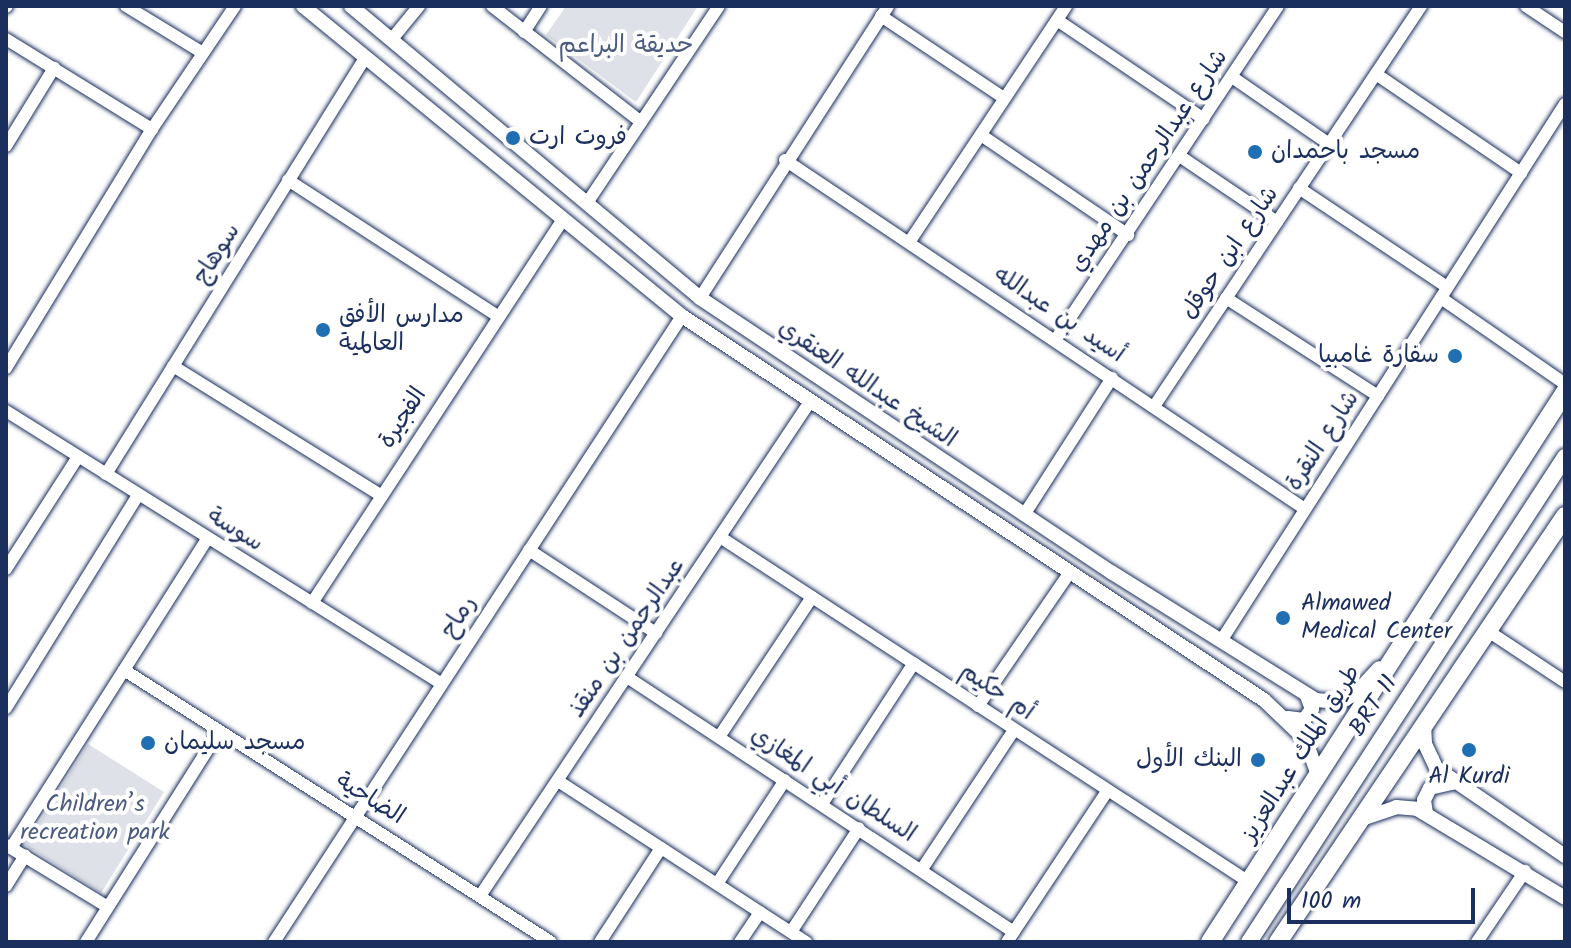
<!DOCTYPE html>
<html>
<head>
<meta charset="utf-8">
<style>
  body { margin:0 }
  #map { position:relative; width:1571px; height:948px; overflow:hidden; background:#fff; font-family:Kalam,"Playpen Sans Arabic",sans-serif }
  div>[style] { position:absolute }
  [style*='--x'] { left:calc(var(--x)*1px); top:calc(var(--y)*1px); width:calc(var(--w)*1px); rotate:calc(var(--a)*1deg) }
  .green>* { inset:0; background:#dee1e7 }
  .roads { filter:drop-shadow(0 0 2px #1b2f5e) drop-shadow(0 0 2px #1b2f5e) }
  .minor>* { height:12px; margin:-6px; padding:0 6px; transform-origin:6px; border-radius:6px; background:#fff }
  .tertiary>* { height:14px; margin:-7px; padding:0 7px; transform-origin:7px; border-radius:7px; background:#fff }
  .secondary>* { height:16px; margin:-8px; padding:0 8px; transform-origin:8px; border-radius:8px; background:#fff }
  .primary>* { height:18px; margin:-9px; padding:0 9px; transform-origin:9px; border-radius:9px; background:#fff }
  .dots>* { width:22px; height:22px; translate:-50% -50%; box-sizing:border-box; border:4px solid #fff; border-radius:50% }
  span { translate:-50% -50%; white-space:nowrap; text-align:center; line-height:1.15; -webkit-text-stroke:8px #fff; paint-order:stroke }
  .park-label { font-size:24px; color:#4c5c80 }
  .poi-label { font-size:24px; color:#1b2f5e }
  .left { translate:0 -50%; text-align:left }
  .right { translate:-100% -50%; text-align:right }
  .street-label { font-size:24px; color:#1b2f5e }
  .frame { position:absolute; inset:0; border:8px solid #1b2f5e; pointer-events:none }
  .scale { position:absolute; left:1287px; top:888px; width:188px; height:36px; box-sizing:border-box; border:4px solid #1b2f5e; border-top:0; padding-left:10px; font-size:24px; line-height:28px; white-space:nowrap; color:#1b2f5e; -webkit-text-stroke:6px #fff; paint-order:stroke }
</style>
</head>
<body>
<div id="map">
  <div class="green">
    <div style="clip-path:polygon(566px 6px,698px 6px,636px 102px,546px 35px)"></div>
    <div style="clip-path:polygon(88px 744px,164px 792px,101px 893px,25px 845px)"></div>
  </div>
  <div class="roads">
    <div class="minor">
      <div style="--x:126;--y:6;--w:88;--a:31.5"></div>
      <div style="--x:492;--y:6;--w:189;--a:37.9"></div>
      <div style="--x:1526;--y:6;--w:47;--a:33.7"></div>
      <div style="--x:6;--y:7;--w:1;--a:-45"></div>
      <div style="--x:881;--y:16;--w:148;--a:33.7"></div>
      <div style="--x:1057;--y:20;--w:177;--a:34"></div>
      <div style="--x:524;--y:32;--w:31;--a:-57"></div>
      <div style="--x:6;--y:39;--w:172;--a:31.7"></div>
      <div style="--x:392;--y:39;--w:43;--a:-50.7"></div>
      <div style="--x:1376;--y:74;--w:176;--a:34.3"></div>
      <div style="--x:1232;--y:77;--w:118;--a:34.6"></div>
      <div style="--x:981;--y:135;--w:178;--a:34.2"></div>
      <div style="--x:6;--y:146;--w:92;--a:-58.4"></div>
      <div style="--x:1181;--y:157;--w:116;--a:34.1"></div>
      <div style="--x:785;--y:160;--w:626;--a:33.87"></div>
      <div style="--x:288;--y:180;--w:248;--a:33"></div>
      <div style="--x:1299;--y:188;--w:178;--a:33.8"></div>
      <div style="--x:587;--y:203;--w:237;--a:-56.2"></div>
      <div style="--x:910;--y:241;--w:282;--a:-56.4"></div>
      <div style="--x:700;--y:298;--w:347;--a:-57.2"></div>
      <div style="--x:1226;--y:298;--w:181;--a:32.8"></div>
      <div style="--x:1441;--y:298;--w:151;--a:34.7"></div>
      <div style="--x:1056;--y:339;--w:400;--a:-56.3"></div>
      <div style="--x:173;--y:366;--w:244;--a:31.9"></div>
      <div style="--x:6;--y:368;--w:280;--a:-58.6"></div>
      <div style="--x:152;--y:129;--w:148;--a:-56"></div>
      <div style="--x:1155;--y:405;--w:480;--a:-56.3"></div>
      <div style="--x:6;--y:411;--w:514;--a:32.05"></div>
      <div style="--x:106;--y:474;--w:491;--a:-58.1"></div>
      <div style="--x:1024;--y:515;--w:163;--a:-57.3"></div>
      <div style="--x:720;--y:537;--w:632;--a:33.11"></div>
      <div style="--x:529;--y:550;--w:152;--a:33.2"></div>
      <div style="--x:6;--y:569;--w:133;--a:-57.3"></div>
      <div style="--x:312;--y:603;--w:459;--a:-56.8"></div>
      <div style="--x:1488;--y:631;--w:92;--a:33.5"></div>
      <div style="--x:1221;--y:641;--w:638;--a:-57.36"></div>
      <div style="--x:124;--y:670;--w:506;--a:32.5"></div>
      <div style="--x:627;--y:677;--w:463;--a:33.4"></div>
      <div style="--x:978;--y:706;--w:163;--a:-55.5"></div>
      <div style="--x:6;--y:708;--w:251;--a:-58.2"></div>
      <div style="--x:719;--y:737;--w:168;--a:-56.4"></div>
      <div style="--x:558;--y:781;--w:296;--a:33"></div>
      <div style="--x:822;--y:804;--w:168;--a:-56.9"></div>
      <div style="--x:6;--y:845;--w:119;--a:31.3"></div>
      <div style="--x:11;--y:848;--w:366;--a:-57.6"></div>
      <div style="--x:922;--y:869;--w:167;--a:-56.5"></div>
      <div style="--x:717;--y:884;--w:124;--a:-56.8"></div>
      <div style="--x:6;--y:886;--w:36;--a:-58"></div>
      <div style="--x:480;--y:896;--w:593;--a:-56.28"></div>
      <div style="--x:791;--y:932;--w:124;--a:-56.8"></div>
      <div style="--x:86;--y:942;--w:249;--a:-57.7"></div>
      <div style="--x:274;--y:942;--w:747;--a:-56.91"></div>
      <div style="--x:600;--y:942;--w:112;--a:-57"></div>
      <div style="--x:740;--y:942;--w:36;--a:-56"></div>
      <div style="--x:1007;--y:942;--w:182;--a:-56.4"></div>
      <div style="--x:1477;--y:942;--w:86;--a:-55.9"></div>
    </div>
    <div class="tertiary">
      <div style="--x:303;--y:6;--w:490;--a:39.3"></div>
      <div style="--x:682;--y:316;--w:697;--a:33.42"></div>
      <div style="--x:1264;--y:700;--w:57;--a:43.6"></div>
      <div style="--x:1305;--y:739;--w:38;--a:70"></div>
      <div style="--x:351;--y:6;--w:455;--a:39.9"></div>
      <div style="--x:700;--y:298;--w:494;--a:33.7"></div>
      <div style="--x:1111;--y:572;--w:242;--a:32"></div>
      <div style="--x:1316;--y:700;--w:24;--a:5"></div>
      <div style="--x:1340;--y:702;--w:18;--a:-29"></div>
      <div style="--x:1356;--y:693;--w:34;--a:-47"></div>
      <div style="--x:1288;--y:718;--w:16;--a:7"></div>
      <div style="--x:1304;--y:720;--w:14;--a:-54"></div>
      <div style="--x:1312;--y:709;--w:14;--a:-111"></div>
      <div style="--x:1424;--y:724;--w:20;--a:87"></div>
      <div style="--x:1425;--y:744;--w:26;--a:65"></div>
      <div style="--x:1436;--y:768;--w:156;--a:34.3"></div>
      <div style="--x:1426;--y:813;--w:13;--a:-99"></div>
      <div style="--x:1424;--y:800;--w:13;--a:-63"></div>
      <div style="--x:1430;--y:788;--w:23;--a:-13"></div>
      <div style="--x:1362;--y:819;--w:36;--a:-19"></div>
      <div style="--x:1396;--y:807;--w:21;--a:5"></div>
      <div style="--x:1417;--y:809;--w:173;--a:31"></div>
    </div>
    <div class="secondary">
      <div style="--x:1249;--y:942;--w:579;--a:-56.91"></div>
    </div>
    <div class="primary">
      <div style="--x:1210;--y:942;--w:655;--a:-57.16"></div>
      <div style="--x:1278;--y:942;--w:514;--a:-56.03"></div>
    </div>
  </div>
  <div class="dots">
    <div style="left:513px;top:138px;background:#1f6fb2"></div>
    <div style="left:1255px;top:152px;background:#1f6fb2"></div>
    <div style="left:323px;top:330px;background:#1f6fb2"></div>
    <div style="left:1455px;top:356px;background:#1f6fb2"></div>
    <div style="left:1283px;top:618px;background:#1f6fb2"></div>
    <div style="left:148px;top:743px;background:#1f6fb2"></div>
    <div style="left:1469px;top:750px;background:#1f6fb2"></div>
    <div style="left:1258px;top:760px;background:#1f6fb2"></div>
  </div>
  <div class="park-label">
    <span style="left:626px;top:46px">حديقة البراعم</span>
    <span style="left:95px;top:819px">Children’s<br>recreation park</span>
  </div>
  <div class="poi-label">
    <span class="left" style="left:529px;top:138px">فروت ارت</span>
    <span class="left" style="left:1271px;top:152px">مسجد باحمدان</span>
    <span class="left" style="left:339px;top:330px">مدارس الأفق<br>العالمية</span>
    <span class="right" style="left:1439px;top:356px">سفارة غامبيا</span>
    <span class="left" style="left:1301px;top:618px">Almawed<br>Medical Center</span>
    <span class="left" style="left:164px;top:743px">مسجد سليمان</span>
    <span class="right" style="left:1242px;top:760px">البنك الأول</span>
    <span style="left:1469px;top:777px">Al Kurdi</span>
  </div>
  <div class="street-label">
    <span style="left:1149px;top:161px;rotate:-56deg">شارع عبدالرحمن بن مهدي</span>
    <span style="left:1230px;top:253px;rotate:-56deg">شارع ابن حوقل</span>
    <span style="left:217px;top:254px;rotate:-58deg">سوهاج</span>
    <span style="left:1059px;top:315px;rotate:34deg">أسيد بن عبدالله</span>
    <span style="left:867px;top:384px;rotate:34deg">الشيخ عبدالله العنقري</span>
    <span style="left:403px;top:418px;rotate:-57deg">الفجيرة</span>
    <span style="left:1323px;top:441px;rotate:-57deg">شارع النقرة</span>
    <span style="left:235px;top:530px;rotate:32deg">سوسة</span>
    <span style="left:459px;top:617px;rotate:-57deg">رماح</span>
    <span style="left:627px;top:638px;rotate:-56deg">عبدالرحمن بن منقذ</span>
    <span style="left:997px;top:692px;rotate:34deg">أم حكيم</span>
    <span style="left:1374px;top:706px;rotate:-57deg">BRT 11</span>
    <span style="left:1301px;top:754px;rotate:-58deg">طريق الملك عبدالعزيز</span>
    <span style="left:833px;top:785px;rotate:33deg">السلطان أبي المغازي</span>
    <span style="left:370px;top:799px;rotate:32deg">الضاحية</span>
  </div>
  <div class="frame"></div>
  <div class="scale">100 m</div>
</div>
</body>
</html>
